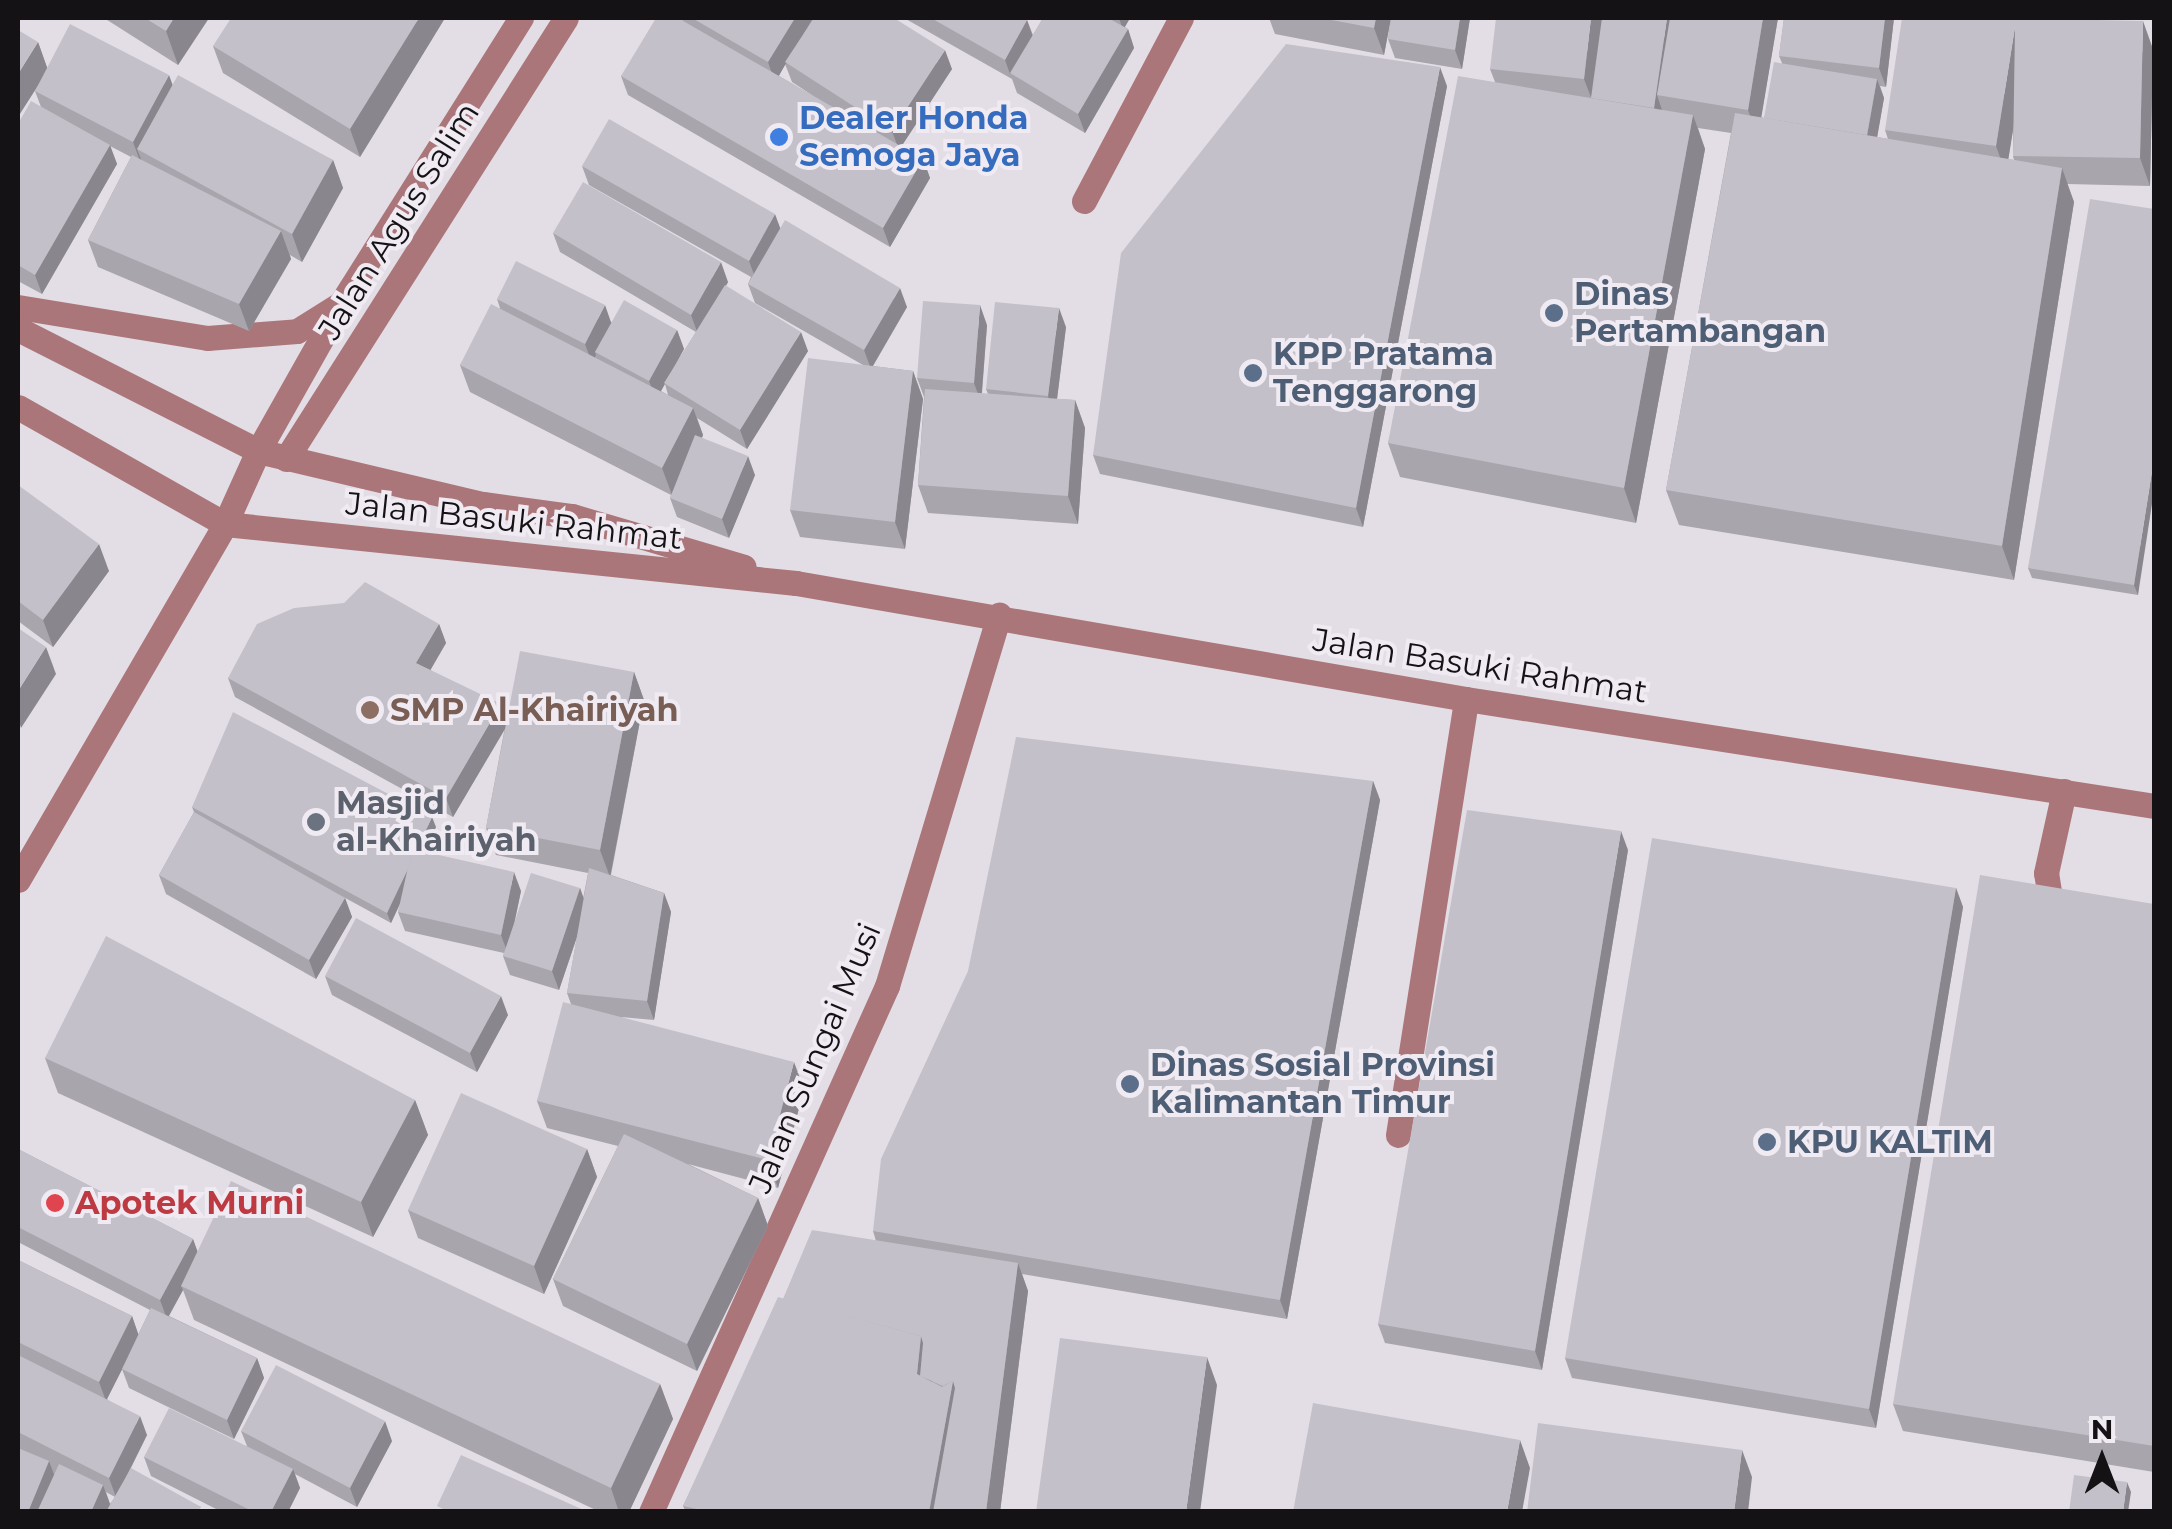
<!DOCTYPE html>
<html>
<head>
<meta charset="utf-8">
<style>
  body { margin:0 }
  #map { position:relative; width:2172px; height:1529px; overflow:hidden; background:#e3dee6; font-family:Montserrat,sans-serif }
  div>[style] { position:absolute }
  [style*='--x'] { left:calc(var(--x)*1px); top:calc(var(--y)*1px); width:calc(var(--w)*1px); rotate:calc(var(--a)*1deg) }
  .minor>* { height:25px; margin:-12.5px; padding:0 12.5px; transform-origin:12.5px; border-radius:12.5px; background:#ab7679 }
  .wall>* { inset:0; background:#a9a5ad }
  .shaded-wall>* { inset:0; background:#89868d }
  .building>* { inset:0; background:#c4c0c9 }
  .dots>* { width:28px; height:28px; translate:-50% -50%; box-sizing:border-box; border:5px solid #f0ebf3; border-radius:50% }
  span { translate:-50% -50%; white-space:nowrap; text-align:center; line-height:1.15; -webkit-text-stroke:8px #f0ebf3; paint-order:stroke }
  .shop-label { font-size:32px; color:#366cbe; font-weight:700 }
  .left { translate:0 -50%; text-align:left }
  .street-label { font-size:32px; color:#141214 }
  .service-label { font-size:32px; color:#4e5e75; font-weight:700 }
  .education-label { font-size:32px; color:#785e54; font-weight:700 }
  .worship-label { font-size:32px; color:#5b616d; font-weight:700 }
  .health-label { font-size:32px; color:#be3a42; font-weight:700 }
  .frame { position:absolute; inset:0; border:20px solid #141214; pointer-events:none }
  .north { position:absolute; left:2052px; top:1409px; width:100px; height:100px; -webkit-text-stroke:8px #f0ebf3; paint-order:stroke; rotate:0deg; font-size:28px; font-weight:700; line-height:40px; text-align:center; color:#141214 }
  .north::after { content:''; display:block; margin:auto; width:35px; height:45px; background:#141214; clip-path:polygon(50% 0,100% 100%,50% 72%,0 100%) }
</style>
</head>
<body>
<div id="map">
  <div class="minor">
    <div style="--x:1084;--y:201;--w:207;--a:-62.1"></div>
    <div style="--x:18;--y:307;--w:192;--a:9.3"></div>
    <div style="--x:207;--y:338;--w:90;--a:-4.4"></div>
    <div style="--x:297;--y:331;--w:47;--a:-32"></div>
    <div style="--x:18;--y:329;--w:269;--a:26.9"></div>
    <div style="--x:258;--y:451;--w:231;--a:13.3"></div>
    <div style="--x:483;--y:504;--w:90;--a:7.7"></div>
    <div style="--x:572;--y:516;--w:179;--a:16.5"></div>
    <div style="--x:18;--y:407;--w:238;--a:29.5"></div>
    <div style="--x:225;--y:524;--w:574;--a:5.9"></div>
    <div style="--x:796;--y:583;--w:680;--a:9.82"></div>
    <div style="--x:1466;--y:699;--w:696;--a:8.84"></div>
    <div style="--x:286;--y:459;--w:522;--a:-57.59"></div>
    <div style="--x:18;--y:880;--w:412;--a:-59.8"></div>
    <div style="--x:225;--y:524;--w:80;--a:-65.7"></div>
    <div style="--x:258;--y:451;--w:171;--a:-60.6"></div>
    <div style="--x:342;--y:302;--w:336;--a:-57.8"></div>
    <div style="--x:2061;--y:909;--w:11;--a:-153"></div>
    <div style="--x:2051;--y:904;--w:31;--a:-99"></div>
    <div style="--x:2046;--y:873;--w:84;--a:-77.6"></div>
    <div style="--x:1398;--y:1135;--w:441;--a:-81.1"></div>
    <div style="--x:651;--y:1512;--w:577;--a:-65.84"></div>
    <div style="--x:887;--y:986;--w:388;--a:-73.2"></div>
  </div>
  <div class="wall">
    <div style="clip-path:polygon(104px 18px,209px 18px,178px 65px)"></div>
    <div style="clip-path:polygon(445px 18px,360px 157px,223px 73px,213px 46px)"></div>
    <div style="clip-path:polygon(evenodd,682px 18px,813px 18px,952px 69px,901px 147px,923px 159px,930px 178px,890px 247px,628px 95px,621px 76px,683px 20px,682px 18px,785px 64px,792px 82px,815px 97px,779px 76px,785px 64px)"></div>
    <div style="clip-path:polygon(904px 18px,1026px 18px,1025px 19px,1027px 20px,1033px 35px,1043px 18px,1130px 18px,1125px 27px,1128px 29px,1134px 48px,1085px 133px,1017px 93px,1012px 79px)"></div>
    <div style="clip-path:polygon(1269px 18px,1470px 18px,1462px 69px,1395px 58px,1388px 39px,1391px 18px,1384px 55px,1275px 34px)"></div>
    <div style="clip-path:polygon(evenodd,1778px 18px,1761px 117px,1764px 118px,1782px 63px,1779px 56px,1784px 18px,1894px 18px,1886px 87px,1880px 86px,1884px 98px,1877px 137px,1888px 139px,1885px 130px,2153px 49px,2150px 186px,2067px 184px,2074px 202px,2014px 580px,1679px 525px,1666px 490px,1731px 133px,1698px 128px,1705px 149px,1636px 523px,1400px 477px,1388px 443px,1495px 82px,1490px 69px,1778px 18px,2013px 130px,2013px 156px,2014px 160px,2008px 159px,2013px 130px)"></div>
    <div style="clip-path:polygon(38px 42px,47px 68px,172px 86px,333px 160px,343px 188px,302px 262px,290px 255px,291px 259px,249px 331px,98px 267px,88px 240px,131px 157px,110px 146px,117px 164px,42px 294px,18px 281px,18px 124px,41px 107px,35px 91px,40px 82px)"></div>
    <div style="clip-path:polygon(1447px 86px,1363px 527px,1100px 474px,1093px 455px)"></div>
    <div style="clip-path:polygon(582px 166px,780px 228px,907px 307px,873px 366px,913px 371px,923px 399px,905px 549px,800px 537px,790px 510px,863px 365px,755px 303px,748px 284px,751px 277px,589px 185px)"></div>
    <div style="clip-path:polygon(2154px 209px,2138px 595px,2032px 578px,2028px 568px)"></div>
    <div style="clip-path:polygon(evenodd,553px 233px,728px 282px,726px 286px,808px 351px,747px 449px,697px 418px,703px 435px,702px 438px,755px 475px,729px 538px,677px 517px,670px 498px,671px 495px,470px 392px,460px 365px,500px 308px,497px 299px,611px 322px,677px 330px,684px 349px,674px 367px,696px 332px,560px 252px,553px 233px,665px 384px,668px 395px,661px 391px,665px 384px)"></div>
    <div style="clip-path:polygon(987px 325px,982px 394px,988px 394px,986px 389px,1066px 327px,1057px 399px,1075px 400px,1085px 428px,1078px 524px,928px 513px,918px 485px,924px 397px,917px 378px)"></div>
    <div style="clip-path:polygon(18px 485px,109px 571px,53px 647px,18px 621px)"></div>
    <div style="clip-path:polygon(439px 624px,446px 643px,430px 670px,507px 721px,634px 672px,644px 700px,611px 875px,664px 893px,671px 912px,654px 1020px,621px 1017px,804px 1089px,778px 1188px,688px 1164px,758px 1198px,768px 1226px,697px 1371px,563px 1306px,553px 1279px,618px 1146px,547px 1128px,537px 1101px,571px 1004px,567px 993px,577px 937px,559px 990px,510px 975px,503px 956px,504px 953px,405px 931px,398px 912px,401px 901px,391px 923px,338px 894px,345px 898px,352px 917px,316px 979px,166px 894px,159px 875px,194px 812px,192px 807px,436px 827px,424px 851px,521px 891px,514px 922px,580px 888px,583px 899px,588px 873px,496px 855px,486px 828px,505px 727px,453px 817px,235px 697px,228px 678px)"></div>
    <div style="clip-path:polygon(1373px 781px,1380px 800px,1287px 1319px,1022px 1274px,1028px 1291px,1000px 1512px,686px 1512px,683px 1506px,783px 1299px,876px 1241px,873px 1231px)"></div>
    <div style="clip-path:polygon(1628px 850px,1542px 1370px,1385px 1343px,1378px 1324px)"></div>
    <div style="clip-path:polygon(1956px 888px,1963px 907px,1876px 1428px,1572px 1378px,1565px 1358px)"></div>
    <div style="clip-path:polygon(2154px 904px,2154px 1472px,1903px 1431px,1893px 1404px)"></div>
    <div style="clip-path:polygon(325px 976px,508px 1015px,477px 1072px,332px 995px)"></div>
    <div style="clip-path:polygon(45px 1058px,415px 1100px,428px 1135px,373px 1237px,58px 1093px)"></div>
    <div style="clip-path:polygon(evenodd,18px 1149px,193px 1239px,197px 1252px,660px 1384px,673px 1419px,629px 1512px,600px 1512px,194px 1320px,183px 1290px,169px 1316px,257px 1358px,264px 1378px,234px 1439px,129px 1388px,122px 1369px,107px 1399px,147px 1435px,128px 1474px,201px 1507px,18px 1512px,18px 1260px,132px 1316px,138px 1335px,150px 1310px,18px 1242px,18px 1149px,106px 1492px,115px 1497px,110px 1504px,106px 1492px)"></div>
    <div style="clip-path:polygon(587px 1149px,597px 1177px,544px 1294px,418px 1238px,408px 1210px)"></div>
    <div style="clip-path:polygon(241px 1431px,392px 1441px,357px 1507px,295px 1474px,300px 1488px,288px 1512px,222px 1512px,151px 1476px,144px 1457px,247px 1446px)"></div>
  </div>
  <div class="shaded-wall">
    <div style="clip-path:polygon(174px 18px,209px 18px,178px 65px,166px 31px)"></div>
    <div style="clip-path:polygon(419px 18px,445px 18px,360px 157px,350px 129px)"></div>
    <div style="clip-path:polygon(795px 18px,813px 18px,775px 82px,768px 62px)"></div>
    <div style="clip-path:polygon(1119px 18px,1130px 18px,1123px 30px)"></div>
    <div style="clip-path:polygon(1376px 18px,1391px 18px,1384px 55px,1374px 28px)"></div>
    <div style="clip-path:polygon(1460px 18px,1470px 18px,1462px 69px,1455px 50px)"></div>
    <div style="clip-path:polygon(1591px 18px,1604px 18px,1592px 100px,1584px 79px)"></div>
    <div style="clip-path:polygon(1667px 18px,1676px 18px,1657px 95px,1663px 113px,1654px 108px)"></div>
    <div style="clip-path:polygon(1763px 18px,1778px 18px,1758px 137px,1748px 110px)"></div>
    <div style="clip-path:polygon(1885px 18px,1894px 18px,1886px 87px,1879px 68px)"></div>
    <div style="clip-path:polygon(1027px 20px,1034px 40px,1010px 74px,1005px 60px)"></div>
    <div style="clip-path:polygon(2143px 21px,2153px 49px,2150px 186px,2140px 158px)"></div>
    <div style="clip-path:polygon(2015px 27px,2025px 55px,2006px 174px,1996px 146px)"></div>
    <div style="clip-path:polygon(1128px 29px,1134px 48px,1085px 133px,1078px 114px)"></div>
    <div style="clip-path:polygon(38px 42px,48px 70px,18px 117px,18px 74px)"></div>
    <div style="clip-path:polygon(945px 50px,952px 69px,899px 150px,892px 131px)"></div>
    <div style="clip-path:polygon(1440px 67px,1447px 86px,1363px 527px,1356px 508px)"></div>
    <div style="clip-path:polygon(169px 75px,176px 94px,137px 149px,141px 159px,140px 161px,133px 142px)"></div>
    <div style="clip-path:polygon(1877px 79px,1884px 98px,1873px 161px,1866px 142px)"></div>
    <div style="clip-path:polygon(1693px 115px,1705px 149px,1636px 523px,1624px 488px)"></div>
    <div style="clip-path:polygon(110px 145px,117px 164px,42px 294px,35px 275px)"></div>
    <div style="clip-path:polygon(923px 159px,930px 178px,890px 247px,883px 228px)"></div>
    <div style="clip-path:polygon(333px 160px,343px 188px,302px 262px,292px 234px)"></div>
    <div style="clip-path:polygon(2062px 168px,2074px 202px,2014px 580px,2002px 546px)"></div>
    <div style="clip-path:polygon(775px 214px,782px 233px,756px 280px,749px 261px)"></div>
    <div style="clip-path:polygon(281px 231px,291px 259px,249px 331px,239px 304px)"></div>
    <div style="clip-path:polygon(721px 262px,728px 282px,698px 334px,691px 315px)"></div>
    <div style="clip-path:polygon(900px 288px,907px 307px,871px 369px,864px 350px)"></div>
    <div style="clip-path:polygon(605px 305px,612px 325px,595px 352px,596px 355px,592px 363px,585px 344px)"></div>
    <div style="clip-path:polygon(980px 305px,987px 325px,981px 402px,974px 383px)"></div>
    <div style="clip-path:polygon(1059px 308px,1066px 327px,1055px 415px,1048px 396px)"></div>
    <div style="clip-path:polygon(677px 330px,684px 349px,656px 400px,649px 381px)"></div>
    <div style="clip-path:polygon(801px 332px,808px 351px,747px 449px,740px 430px)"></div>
    <div style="clip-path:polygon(913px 371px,923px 399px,905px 549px,895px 522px)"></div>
    <div style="clip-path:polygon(1075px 400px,1085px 428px,1078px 524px,1068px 496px)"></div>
    <div style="clip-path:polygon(693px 408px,703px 435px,672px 495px,662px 468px)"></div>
    <div style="clip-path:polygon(748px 456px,755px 475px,729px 538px,722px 519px)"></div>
    <div style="clip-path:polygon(2154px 459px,2154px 491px,2138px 595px,2134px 585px)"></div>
    <div style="clip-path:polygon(99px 544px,109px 571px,53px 647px,43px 620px)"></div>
    <div style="clip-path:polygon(439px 624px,446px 643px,423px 683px,416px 663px)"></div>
    <div style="clip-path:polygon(46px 647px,56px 674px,21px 728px,18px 718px,18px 691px)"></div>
    <div style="clip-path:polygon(634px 672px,644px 700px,610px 877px,600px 850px)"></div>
    <div style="clip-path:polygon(501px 704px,508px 724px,453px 817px,446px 798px)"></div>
    <div style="clip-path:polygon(1373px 781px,1380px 800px,1287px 1319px,1280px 1300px)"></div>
    <div style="clip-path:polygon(432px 817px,436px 827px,391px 923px,387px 913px)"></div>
    <div style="clip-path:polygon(1621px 831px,1628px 850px,1542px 1370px,1535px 1351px)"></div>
    <div style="clip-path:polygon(514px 872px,521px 891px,508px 954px,501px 935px)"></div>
    <div style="clip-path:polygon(580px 888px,587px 907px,559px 990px,552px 971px)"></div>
    <div style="clip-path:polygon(1956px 888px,1963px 907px,1876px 1428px,1869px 1409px)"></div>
    <div style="clip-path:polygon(664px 893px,671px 912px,654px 1020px,647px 1001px)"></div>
    <div style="clip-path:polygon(345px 898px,352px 917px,316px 979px,309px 960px)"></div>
    <div style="clip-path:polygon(501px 996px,508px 1015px,477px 1072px,470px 1053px)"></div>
    <div style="clip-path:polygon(794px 1062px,804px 1089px,778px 1188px,768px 1160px)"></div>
    <div style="clip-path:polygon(415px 1100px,428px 1135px,373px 1237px,361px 1202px)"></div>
    <div style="clip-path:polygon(587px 1149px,597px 1177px,544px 1294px,534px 1266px)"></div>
    <div style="clip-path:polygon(758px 1198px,768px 1226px,697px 1371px,687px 1344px)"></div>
    <div style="clip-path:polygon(193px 1239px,200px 1258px,181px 1286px,183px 1290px,167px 1319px,160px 1300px)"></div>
    <div style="clip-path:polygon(1018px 1263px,1028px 1291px,1000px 1512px,986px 1512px)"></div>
    <div style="clip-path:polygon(132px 1316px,139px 1336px,106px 1401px,99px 1382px)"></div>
    <div style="clip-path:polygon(921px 1336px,933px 1370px,932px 1384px,917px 1374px)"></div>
    <div style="clip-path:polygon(1207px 1357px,1217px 1385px,1200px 1512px,1186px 1512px)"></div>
    <div style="clip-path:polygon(257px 1358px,264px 1378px,234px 1439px,227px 1420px)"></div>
    <div style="clip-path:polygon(953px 1381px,965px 1416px,948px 1512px,929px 1512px)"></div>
    <div style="clip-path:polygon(660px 1384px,673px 1419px,629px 1512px,619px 1512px,611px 1488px)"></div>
    <div style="clip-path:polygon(140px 1416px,147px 1435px,116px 1497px,109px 1478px)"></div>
    <div style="clip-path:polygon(385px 1421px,392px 1441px,357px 1507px,350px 1488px)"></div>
    <div style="clip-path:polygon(1520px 1440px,1530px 1468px,1522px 1512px,1507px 1512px)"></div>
    <div style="clip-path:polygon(1742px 1450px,1752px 1477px,1748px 1512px,1734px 1512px)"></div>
    <div style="clip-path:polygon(49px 1461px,56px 1480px,43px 1512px,28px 1512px)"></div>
    <div style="clip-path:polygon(293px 1469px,300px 1488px,288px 1512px,271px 1512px)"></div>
    <div style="clip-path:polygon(2127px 1482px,2131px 1492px,2128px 1512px,2123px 1512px)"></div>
    <div style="clip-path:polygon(103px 1485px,110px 1504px,107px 1512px,91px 1512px)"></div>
  </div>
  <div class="building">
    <div style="clip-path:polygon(145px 18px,174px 18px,166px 31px)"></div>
    <div style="clip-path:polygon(231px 18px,419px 18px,350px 129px,213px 46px)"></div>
    <div style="clip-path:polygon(656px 18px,678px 18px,923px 159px,883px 228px,621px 76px)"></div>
    <div style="clip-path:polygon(692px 18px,795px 18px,768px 62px)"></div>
    <div style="clip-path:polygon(814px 18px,894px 18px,945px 50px,892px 131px,785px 62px)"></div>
    <div style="clip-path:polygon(931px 18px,1022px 18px,1027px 20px,1005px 60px)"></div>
    <div style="clip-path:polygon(1043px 18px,1108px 18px,1128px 29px,1078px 114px,1010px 73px)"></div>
    <div style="clip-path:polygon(1321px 18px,1376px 18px,1374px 28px)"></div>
    <div style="clip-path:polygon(1391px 18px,1460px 18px,1455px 50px,1388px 39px)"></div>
    <div style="clip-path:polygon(1496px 18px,1591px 18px,1584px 79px,1490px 69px)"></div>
    <div style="clip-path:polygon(1602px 18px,1667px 18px,1654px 108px,1591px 98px)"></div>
    <div style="clip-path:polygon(1670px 18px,1763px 18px,1748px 110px,1657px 95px)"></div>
    <div style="clip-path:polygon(1784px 18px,1885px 18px,1879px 68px,1779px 56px)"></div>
    <div style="clip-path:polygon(1902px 18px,2009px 18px,2143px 21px,2140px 158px,2013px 156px,2015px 27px,1996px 146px,1885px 130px)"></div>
    <div style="clip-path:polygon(70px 24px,169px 75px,133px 142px,35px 91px)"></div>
    <div style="clip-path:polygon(18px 30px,38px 42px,18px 74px)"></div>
    <div style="clip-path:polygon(1286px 44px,1440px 67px,1356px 508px,1093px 455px,1121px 253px)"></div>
    <div style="clip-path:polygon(1774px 62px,1877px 79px,1867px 135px,1764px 118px)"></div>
    <div style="clip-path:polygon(178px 75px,333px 160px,292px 234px,137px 149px)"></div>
    <div style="clip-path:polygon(1458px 76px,1693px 115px,1624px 488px,1388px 443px)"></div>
    <div style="clip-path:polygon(31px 101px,110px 145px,35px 275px,18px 265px,18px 124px)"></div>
    <div style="clip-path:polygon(1735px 113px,2062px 168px,2002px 546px,1666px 490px)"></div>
    <div style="clip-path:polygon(609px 119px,775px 214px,749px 261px,582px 166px)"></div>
    <div style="clip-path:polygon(132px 155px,281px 231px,239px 304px,88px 240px)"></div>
    <div style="clip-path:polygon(583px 182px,721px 262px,691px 315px,553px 233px)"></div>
    <div style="clip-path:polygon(2090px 199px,2154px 209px,2154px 459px,2134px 585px,2028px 568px)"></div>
    <div style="clip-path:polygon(785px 220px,900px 288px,864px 350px,748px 284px)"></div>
    <div style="clip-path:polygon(516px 261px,605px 305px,585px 344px,497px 299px)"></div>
    <div style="clip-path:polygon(725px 285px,801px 332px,740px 430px,664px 383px)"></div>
    <div style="clip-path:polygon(624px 300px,677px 330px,649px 381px,595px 352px)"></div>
    <div style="clip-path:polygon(923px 301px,980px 305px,974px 383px,917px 378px)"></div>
    <div style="clip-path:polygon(995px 302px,1059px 308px,1048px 396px,986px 389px)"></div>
    <div style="clip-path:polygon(491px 304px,693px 408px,662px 468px,460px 365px)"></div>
    <div style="clip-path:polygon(808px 358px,913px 371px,895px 522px,790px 510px)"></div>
    <div style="clip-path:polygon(925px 389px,1075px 400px,1068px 496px,918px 485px)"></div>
    <div style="clip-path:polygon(695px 435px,748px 456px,722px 519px,670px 498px)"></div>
    <div style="clip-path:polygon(18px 485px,99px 544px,43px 620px,18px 601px)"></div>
    <div style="clip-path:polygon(365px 582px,439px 624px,416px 663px,501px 704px,446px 798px,228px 678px,257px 624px,294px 608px,344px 603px)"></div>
    <div style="clip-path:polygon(18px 628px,46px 647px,18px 691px)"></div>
    <div style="clip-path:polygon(520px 651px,634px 672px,600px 850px,486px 828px)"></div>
    <div style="clip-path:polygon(233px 712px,432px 817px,417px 850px,412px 849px,408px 869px,387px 913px,192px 807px)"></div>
    <div style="clip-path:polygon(1016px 737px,1373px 781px,1280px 1300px,873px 1231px,881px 1159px,968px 971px)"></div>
    <div style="clip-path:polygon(1467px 810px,1621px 831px,1535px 1351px,1378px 1324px)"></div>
    <div style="clip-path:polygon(194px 812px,345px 898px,309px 960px,159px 875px)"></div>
    <div style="clip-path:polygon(1652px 838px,1956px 888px,1869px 1409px,1565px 1358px)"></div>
    <div style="clip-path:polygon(412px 849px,514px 872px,501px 935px,398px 912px)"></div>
    <div style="clip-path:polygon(589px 868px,664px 893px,647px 1001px,567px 993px)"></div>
    <div style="clip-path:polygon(531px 873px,580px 888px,552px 971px,503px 956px)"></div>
    <div style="clip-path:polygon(1980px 875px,2154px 904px,2154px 1446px,1893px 1404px)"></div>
    <div style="clip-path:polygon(356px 918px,501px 996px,470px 1053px,325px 976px)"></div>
    <div style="clip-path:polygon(106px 936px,415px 1100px,361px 1202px,45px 1058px)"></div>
    <div style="clip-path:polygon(563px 1002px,794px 1062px,768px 1160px,537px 1101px)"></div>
    <div style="clip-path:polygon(461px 1093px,587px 1149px,534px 1266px,408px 1210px)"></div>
    <div style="clip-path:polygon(624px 1134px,758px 1198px,687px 1344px,553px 1279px)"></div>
    <div style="clip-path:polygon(18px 1149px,193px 1239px,160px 1300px,18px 1227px)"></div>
    <div style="clip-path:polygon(231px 1181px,660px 1384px,611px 1488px,181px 1286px)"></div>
    <div style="clip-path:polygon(812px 1230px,1018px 1263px,986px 1512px,933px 1512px,955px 1388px,953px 1381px,943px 1386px,920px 1376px,923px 1343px,921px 1336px,783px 1299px)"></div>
    <div style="clip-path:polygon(18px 1260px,132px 1316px,99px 1382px,18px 1342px)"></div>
    <div style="clip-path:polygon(778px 1297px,921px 1336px,917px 1374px,942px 1387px,953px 1381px,929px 1512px,710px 1512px,683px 1506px)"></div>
    <div style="clip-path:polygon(151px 1308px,257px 1358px,227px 1420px,122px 1369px)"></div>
    <div style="clip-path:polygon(1060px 1338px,1207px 1357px,1186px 1512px,1036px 1512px)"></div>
    <div style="clip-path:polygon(18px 1355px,140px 1416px,109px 1478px,18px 1432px)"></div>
    <div style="clip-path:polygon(276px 1365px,385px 1421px,350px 1488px,241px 1431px)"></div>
    <div style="clip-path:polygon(1313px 1403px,1520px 1440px,1507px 1512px,1293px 1512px)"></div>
    <div style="clip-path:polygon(169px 1408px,293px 1469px,271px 1512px,254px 1512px,144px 1457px)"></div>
    <div style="clip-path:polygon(1538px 1423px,1742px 1450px,1734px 1512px,1527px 1512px)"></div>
    <div style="clip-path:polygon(18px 1448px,49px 1461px,28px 1512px,18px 1512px)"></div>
    <div style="clip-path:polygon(461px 1455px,588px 1512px,449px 1512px,437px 1506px)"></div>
    <div style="clip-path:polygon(59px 1464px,103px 1485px,91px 1512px,37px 1512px)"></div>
    <div style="clip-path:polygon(131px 1468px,201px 1507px,198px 1512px,106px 1512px)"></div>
    <div style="clip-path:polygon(2074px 1475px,2127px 1482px,2123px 1512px,2069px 1512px)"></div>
  </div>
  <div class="dots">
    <div style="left:779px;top:137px;background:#3f7fe0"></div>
    <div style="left:1554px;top:313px;background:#5c6f8a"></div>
    <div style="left:1253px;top:373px;background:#5c6f8a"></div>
    <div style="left:370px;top:710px;background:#8d6e63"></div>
    <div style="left:316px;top:822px;background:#6b7280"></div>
    <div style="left:1130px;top:1084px;background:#5c6f8a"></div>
    <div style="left:1767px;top:1142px;background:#5c6f8a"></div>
    <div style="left:55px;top:1203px;background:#e0444e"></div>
  </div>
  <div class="shop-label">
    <span class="left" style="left:799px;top:137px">Dealer Honda<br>Semoga Jaya</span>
  </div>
  <div class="street-label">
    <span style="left:399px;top:221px;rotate:-58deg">Jalan Agus Salim</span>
    <span style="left:514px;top:521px;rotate:6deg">Jalan Basuki Rahmat</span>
    <span style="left:1480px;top:666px;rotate:9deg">Jalan Basuki Rahmat</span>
    <span style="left:815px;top:1058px;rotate:-67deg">Jalan Sungai Musi</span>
  </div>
  <div class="service-label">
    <span class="left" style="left:1574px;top:313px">Dinas<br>Pertambangan</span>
    <span class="left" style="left:1273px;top:373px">KPP Pratama<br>Tenggarong</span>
    <span class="left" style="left:1150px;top:1084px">Dinas Sosial Provinsi<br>Kalimantan Timur</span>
    <span class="left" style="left:1787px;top:1142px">KPU KALTIM</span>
  </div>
  <div class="education-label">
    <span class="left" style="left:390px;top:710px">SMP Al-Khairiyah</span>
  </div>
  <div class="worship-label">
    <span class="left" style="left:336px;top:822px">Masjid<br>al-Khairiyah</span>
  </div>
  <div class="health-label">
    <span class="left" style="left:75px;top:1203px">Apotek Murni</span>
  </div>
  <div class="frame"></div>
  <div class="north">N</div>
</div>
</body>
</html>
